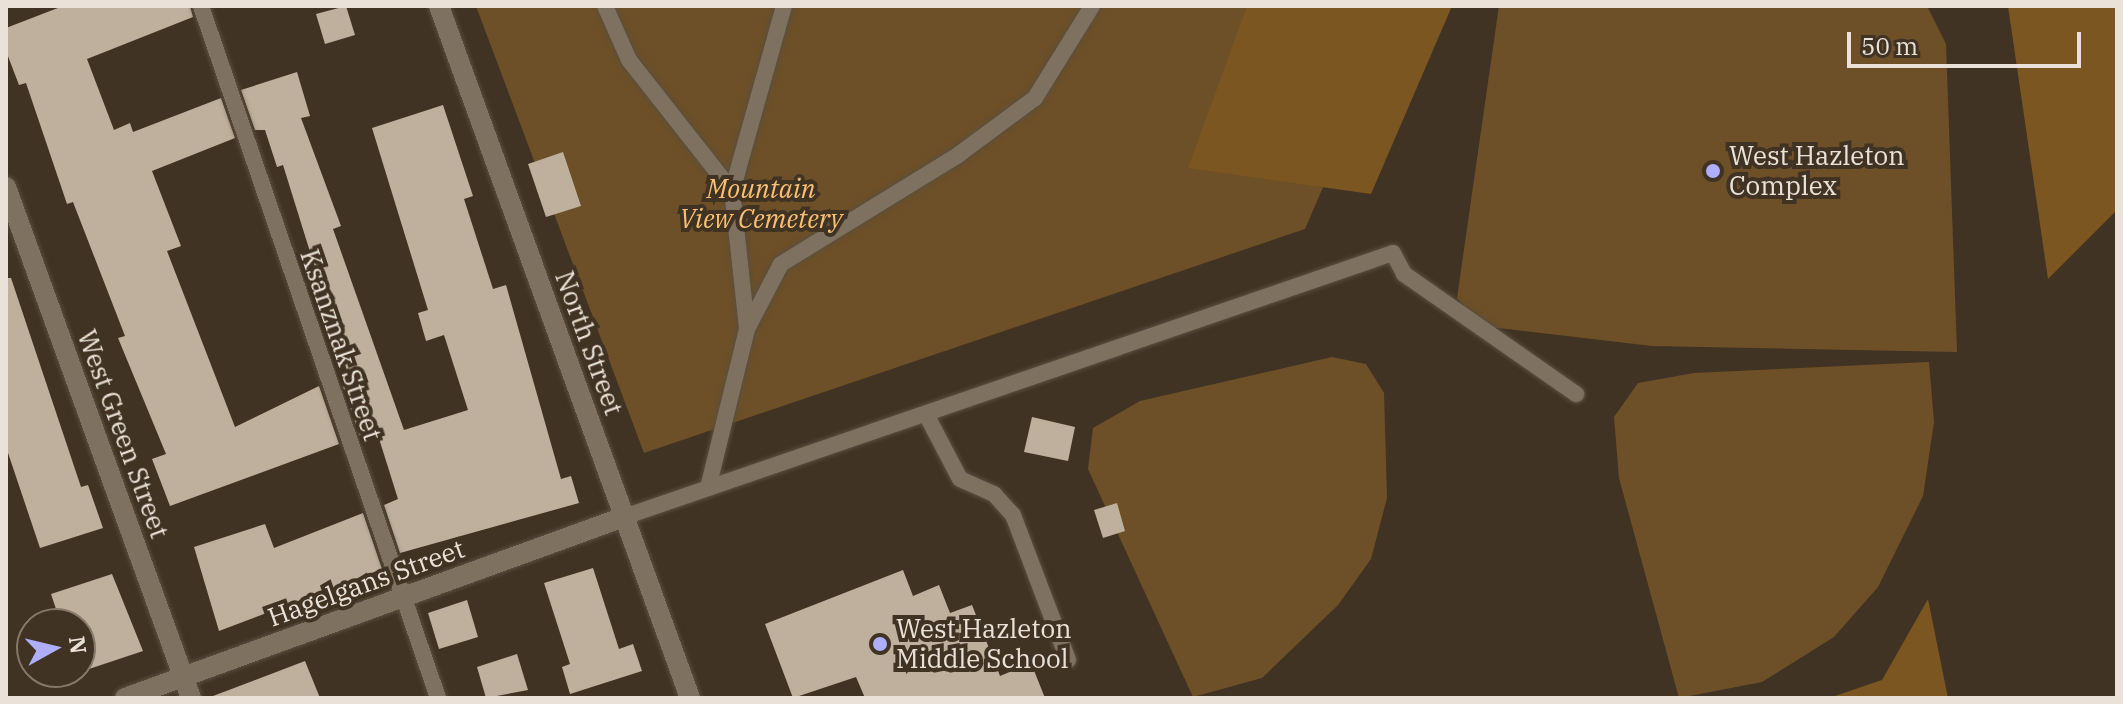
<!DOCTYPE html>
<html>
<head>
<meta charset="utf-8">
<style>
  body { margin:0 }
  #map { position:relative; width:2123px; height:704px; overflow:hidden; background:#403323; font-family:"IBM Plex Serif",serif }
  div>[style] { position:absolute }
  [style*='--x'] { left:calc(var(--x)*1px); top:calc(var(--y)*1px); width:calc(var(--w)*1px); rotate:calc(var(--a)*1deg) }
  .green>* { inset:0; background:#6d5027 }
  .forest>* { inset:0; background:#7b5620 }
  .building>* { inset:0; background:#bfb09d }
  .roads { filter:drop-shadow(0 0 2px #594f40) drop-shadow(0 0 2px #594f40) }
  .service>* { height:16px; margin:-8px; padding:0 8px; transform-origin:8px; border-radius:8px; background:#7f715f }
  .minor>* { height:20px; margin:-10px; padding:0 10px; transform-origin:10px; border-radius:10px; background:#7f715f }
  .dots>* { width:22px; height:22px; translate:-50% -50%; box-sizing:border-box; border:4px solid #403323; border-radius:50% }
  span { translate:-50% -50%; white-space:nowrap; text-align:center; line-height:1.15; -webkit-text-stroke:8px #403323; paint-order:stroke }
  .poi-label { font-size:26px; color:#eae2d8 }
  .left { translate:0 -50%; text-align:left }
  .park-label { font-size:26px; color:#f9c073; font-style:italic }
  .street-label { font-size:26px; color:#eae2d8 }
  .frame { position:absolute; inset:0; border:8px solid #eae2d8; pointer-events:none }
  .north { position:absolute; left:16px; top:608px; width:80px; height:80px; box-sizing:border-box; background:#403323; border:2px solid #84796b; border-radius:50%; rotate:82deg; font-size:22px; font-weight:700; line-height:32px; text-align:center; color:#eae2d8 }
  .north::after { content:''; display:block; margin:auto; width:28px; height:36px; background:#aeaefb; clip-path:polygon(50% 0,100% 100%,50% 72%,0 100%) }
  .scale { position:absolute; left:1847px; top:32px; width:234px; height:36px; box-sizing:border-box; border:4px solid #eae2d8; border-top:0; padding-left:10px; font-size:24px; line-height:28px; white-space:nowrap; color:#eae2d8; -webkit-text-stroke:6px #403323; paint-order:stroke }
</style>
</head>
<body>
<div id="map">
  <div class="green">
    <div style="clip-path:polygon(476px 6px,1401px 6px,1305px 229px,644px 453px)"></div>
    <div style="clip-path:polygon(1499px 6px,1927px 6px,1946px 44px,1957px 352px,1652px 346px,1481px 326px,1457px 298px)"></div>
    <div style="clip-path:polygon(1332px 357px,1366px 364px,1384px 393px,1387px 498px,1371px 559px,1338px 605px,1262px 678px,1193px 697px,1088px 469px,1093px 428px,1140px 401px)"></div>
    <div style="clip-path:polygon(1929px 362px,1934px 422px,1923px 496px,1878px 587px,1834px 637px,1762px 682px,1679px 698px,1619px 478px,1614px 417px,1638px 383px,1694px 373px)"></div>
  </div>
  <div class="forest">
    <div style="clip-path:polygon(1247px 6px,1452px 6px,1371px 194px,1188px 168px)"></div>
    <div style="clip-path:polygon(2008px 6px,2117px 6px,2117px 210px,2048px 279px)"></div>
    <div style="clip-path:polygon(1928px 599px,1948px 698px,1829px 698px,1882px 680px)"></div>
  </div>
  <div class="building">
    <div style="clip-path:polygon(63px 6px,190px 6px,193px 17px,87px 59px,114px 130px,130px 123px,133px 132px,221px 98px,235px 138px,152px 171px,181px 246px,167px 251px,235px 427px,319px 386px,339px 444px,170px 506px,152px 459px,166px 454px,118px 338px,125px 336px,73px 202px,67px 204px,26px 83px,19px 85px,6px 51px,6px 28px)"></div>
    <div style="clip-path:polygon(346px 6px,355px 35px,325px 44px,316px 14px)"></div>
    <div style="clip-path:polygon(297px 72px,310px 116px,301px 118px,341px 226px,333px 229px,404px 430px,468px 410px,444px 335px,426px 341px,418px 313px,428px 310px,372px 128px,443px 105px,473px 196px,464px 199px,493px 289px,506px 285px,561px 479px,571px 476px,579px 503px,400px 553px,384px 505px,398px 499px,376px 429px,360px 436px,340px 378px,348px 374px,283px 165px,277px 167px,265px 130px,255px 130px,241px 90px)"></div>
    <div style="clip-path:polygon(563px 152px,581px 206px,546px 217px,528px 164px)"></div>
    <div style="clip-path:polygon(6px 278px,11px 278px,81px 487px,88px 485px,103px 528px,40px 548px,6px 447px)"></div>
    <div style="clip-path:polygon(1032px 417px,1075px 427px,1068px 461px,1024px 452px)"></div>
    <div style="clip-path:polygon(1117px 503px,1125px 531px,1103px 538px,1094px 510px)"></div>
    <div style="clip-path:polygon(363px 513px,382px 569px,219px 631px,194px 547px,265px 524px,274px 548px)"></div>
    <div style="clip-path:polygon(593px 568px,619px 649px,633px 644px,642px 671px,570px 694px,562px 667px,570px 664px,544px 583px)"></div>
    <div style="clip-path:polygon(903px 570px,913px 596px,939px 585px,950px 613px,972px 605px,1000px 676px,1031px 663px,1045px 698px,865px 698px,856px 677px,793px 698px,765px 624px)"></div>
    <div style="clip-path:polygon(112px 574px,143px 651px,80px 672px,80px 624px,61px 624px,51px 594px)"></div>
    <div style="clip-path:polygon(467px 600px,478px 637px,439px 649px,428px 613px)"></div>
    <div style="clip-path:polygon(517px 654px,528px 690px,486px 698px,477px 667px)"></div>
    <div style="clip-path:polygon(305px 661px,320px 698px,214px 698px,213px 696px)"></div>
  </div>
  <div class="roads">
    <div class="service">
      <div style="--x:201;--y:6;--w:731;--a:71.09"></div>
      <div style="--x:605;--y:6;--w:59;--a:66"></div>
      <div style="--x:629;--y:60;--w:167;--a:51.8"></div>
      <div style="--x:747;--y:328;--w:138;--a:-96.2"></div>
      <div style="--x:732;--y:191;--w:192;--a:-74.3"></div>
      <div style="--x:926;--y:414;--w:73;--a:62.4"></div>
      <div style="--x:960;--y:479;--w:37;--a:24"></div>
      <div style="--x:994;--y:494;--w:28;--a:48"></div>
      <div style="--x:1013;--y:515;--w:155;--a:69.2"></div>
      <div style="--x:708;--y:488;--w:164;--a:-76.2"></div>
      <div style="--x:747;--y:329;--w:73;--a:-62.4"></div>
      <div style="--x:781;--y:264;--w:208;--a:-31.6"></div>
      <div style="--x:958;--y:155;--w:96;--a:-36.5"></div>
      <div style="--x:1035;--y:98;--w:108;--a:-58.2"></div>
      <div style="--x:624;--y:517;--w:813;--a:-18.95"></div>
      <div style="--x:1393;--y:253;--w:24;--a:62"></div>
      <div style="--x:1404;--y:274;--w:210;--a:34.9"></div>
    </div>
    <div class="minor">
      <div style="--x:439;--y:6;--w:736;--a:70.06"></div>
      <div style="--x:6;--y:187;--w:543;--a:70.1"></div>
      <div style="--x:125;--y:698;--w:531;--a:-19.94"></div>
    </div>
  </div>
  <div class="dots">
    <div style="left:1713px;top:171px;background:#aeaefb"></div>
    <div style="left:880px;top:644px;background:#aeaefb"></div>
  </div>
  <div class="poi-label">
    <span class="left" style="left:1729px;top:171px">West Hazleton<br>Complex</span>
    <span class="left" style="left:896px;top:644px">West Hazleton<br>Middle School</span>
  </div>
  <div class="park-label">
    <span style="left:761px;top:204px">Mountain<br>View Cemetery</span>
  </div>
  <div class="street-label">
    <span style="left:589px;top:343px;rotate:70deg">North Street</span>
    <span style="left:341px;top:345px;rotate:71deg">Ksanznak Street</span>
    <span style="left:123px;top:434px;rotate:70deg">West Green Street</span>
    <span style="left:366px;top:583px;rotate:-20deg">Hagelgans Street</span>
  </div>
  <div class="frame"></div>
  <div class="north">N</div>
  <div class="scale">50 m</div>
</div>
</body>
</html>
